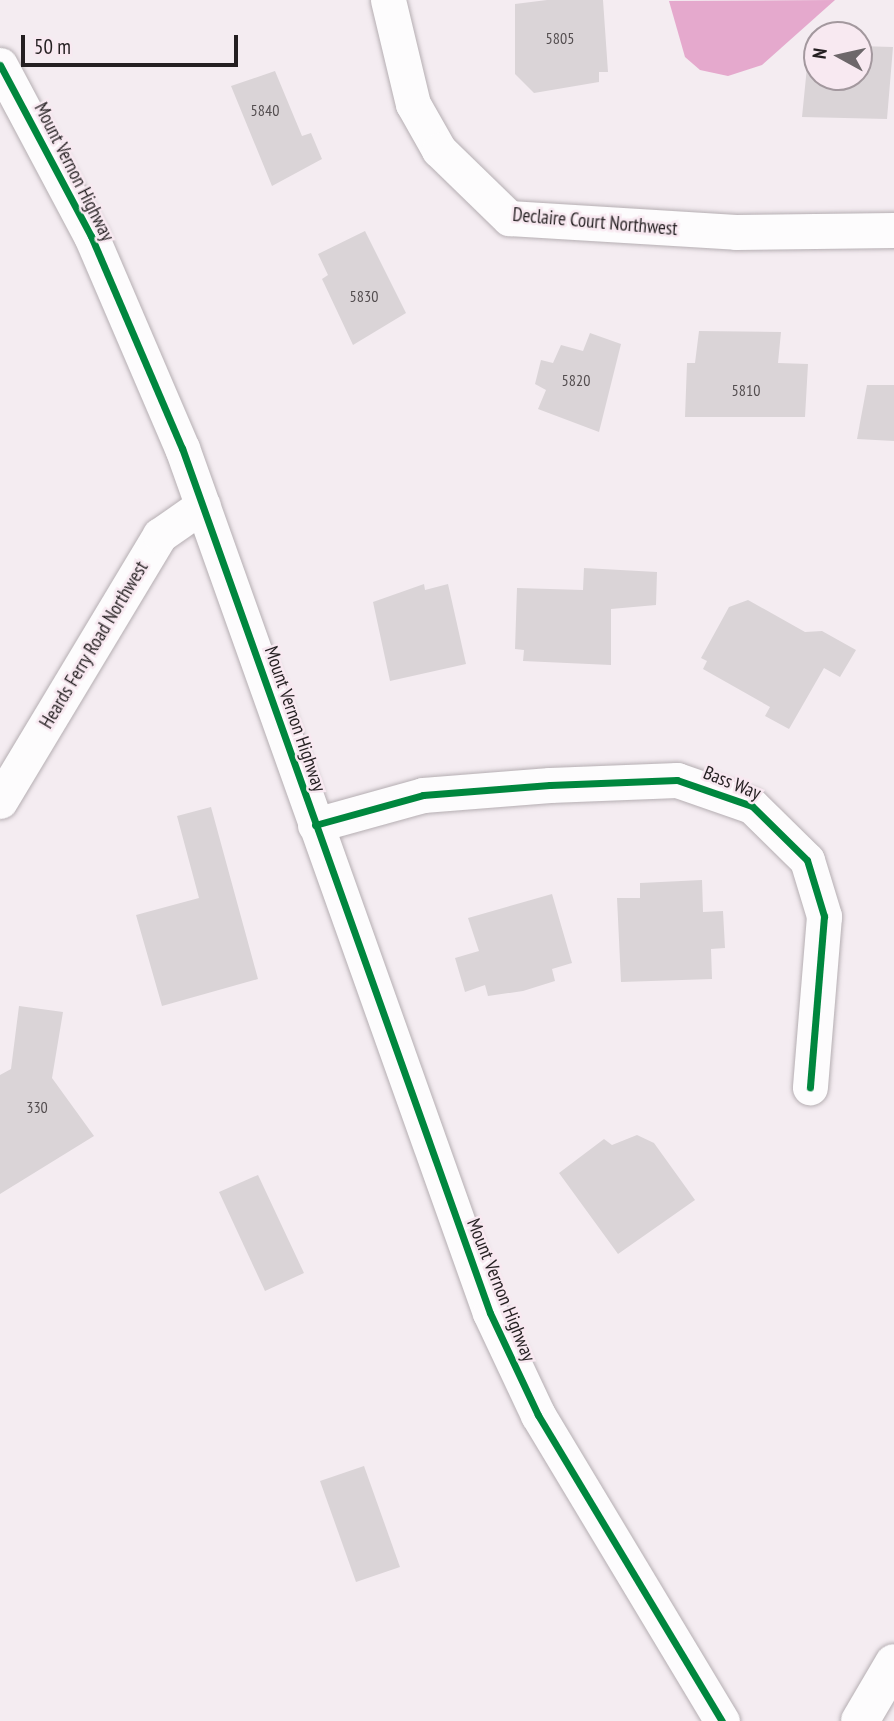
<!DOCTYPE html>
<html>
<head>
<meta charset="utf-8">
<style>
  body { margin:0 }
  #map { position:relative; width:894px; height:1721px; overflow:hidden; background:#f4ecf1; font-family:"PT Sans Narrow",sans-serif }
  div>[style] { position:absolute }
  [style*='--x'] { left:calc(var(--x)*1px); top:calc(var(--y)*1px); width:calc(var(--w)*1px); rotate:calc(var(--a)*1deg) }
  .water>* { inset:0; background:#e5a9cd }
  .building>* { inset:0; background:#dad4d7 }
  .roads { filter:drop-shadow(0 0 2px #b5aeb2) drop-shadow(0 0 2px #b5aeb2) }
  .minor>* { height:35px; margin:-17.5px; padding:0 17.5px; transform-origin:17.5px; border-radius:17.5px; background:#fdfcfd }
  .highway>* { height:38px; margin:-19px; padding:0 19px; transform-origin:19px; border-radius:19px; background:#fdfcfd }
  .cycleway>* { height:7px; margin:-3.5px; padding:0 3.5px; transform-origin:3.5px; border-radius:3.5px; background:#00873e }
  span { translate:-50% -50%; white-space:nowrap; text-align:center; line-height:1.15; -webkit-text-stroke:5px #f8e9f1; paint-order:stroke }
  .number-label { font-size:16px; color:#544e50 }
  .number-label span { -webkit-text-stroke-width:0 }
  .street-label { font-size:19px; color:#241f21 }
  .north { position:absolute; left:803px; top:21px; width:70px; height:70px; box-sizing:border-box; background:#f8e9f1; border:2px solid #a3989e; border-radius:50%; rotate:278deg; font-size:19px; font-weight:700; line-height:28px; text-align:center; color:#241f21 }
  .north::after { content:''; display:block; margin:auto; width:24px; height:32px; background:#6d676a; clip-path:polygon(50% 0,100% 100%,50% 72%,0 100%) }
  .scale { position:absolute; left:21px; top:35px; width:217px; height:32px; box-sizing:border-box; border:4px solid #241f21; border-top:0; padding-left:9px; font-size:21px; line-height:24px; white-space:nowrap; color:#241f21; -webkit-text-stroke:5px #f8e9f1; paint-order:stroke }
</style>
</head>
<body>
<div id="map">
  <div class="water">
    <div style="clip-path:polygon(835px 0,762px 65px,728px 76px,700px 70px,685px 57px,669px 1px)"></div>
  </div>
  <div class="building">
    <div style="clip-path:polygon(547px 0,603px 0,608px 72px,599px 72px,599px 82px,534px 93px,515px 74px,515px 4px)"></div>
    <div style="clip-path:polygon(859px 46px,893px 47px,887px 119px,802px 117px,807px 67px,817px 67px,817px 77px,859px 77px)"></div>
    <div style="clip-path:polygon(275px 71px,302px 136px,311px 133px,322px 159px,272px 186px,231px 86px)"></div>
    <div style="clip-path:polygon(365px 231px,406px 313px,353px 345px,322px 279px,328px 275px,318px 254px)"></div>
    <div style="clip-path:polygon(699px 331px,781px 332px,778px 363px,808px 364px,805px 417px,685px 417px,687px 363px,695px 363px)"></div>
    <div style="clip-path:polygon(590px 333px,621px 344px,599px 432px,538px 409px,546px 390px,535px 384px,541px 360px,553px 363px,561px 345px,583px 351px)"></div>
    <div style="clip-path:polygon(867px 385px,894px 385px,894px 441px,857px 439px)"></div>
    <div style="clip-path:polygon(584px 568px,657px 572px,656px 605px,611px 609px,611px 665px,523px 661px,524px 650px,515px 649px,517px 588px,583px 590px)"></div>
    <div style="clip-path:polygon(424px 584px,425px 590px,448px 584px,466px 664px,390px 681px,373px 602px)"></div>
    <div style="clip-path:polygon(748px 600px,805px 632px,822px 631px,856px 650px,840px 677px,824px 668px,789px 729px,765px 716px,770px 707px,703px 669px,707px 661px,701px 658px,729px 607px)"></div>
    <div style="clip-path:polygon(211px 807px,258px 979px,162px 1006px,136px 915px,199px 898px,177px 816px)"></div>
    <div style="clip-path:polygon(702px 880px,703px 912px,723px 911px,725px 948px,711px 949px,712px 979px,621px 982px,617px 898px,640px 898px,640px 883px)"></div>
    <div style="clip-path:polygon(552px 894px,572px 963px,552px 969px,555px 981px,523px 991px,488px 996px,485px 985px,465px 992px,455px 958px,479px 951px,468px 918px)"></div>
    <div style="clip-path:polygon(19px 1006px,63px 1012px,52px 1078px,94px 1136px,0 1194px,0 1075px,11px 1069px)"></div>
    <div style="clip-path:polygon(637px 1135px,654px 1143px,695px 1200px,618px 1254px,559px 1173px,604px 1139px,612px 1145px)"></div>
    <div style="clip-path:polygon(258px 1175px,304px 1273px,265px 1291px,219px 1192px)"></div>
    <div style="clip-path:polygon(364px 1466px,400px 1567px,356px 1582px,320px 1481px)"></div>
  </div>
  <div class="roads">
    <div class="minor">
      <div style="--x:388;--y:0;--w:107;--a:76.5"></div>
      <div style="--x:413;--y:104;--w:53;--a:60.5"></div>
      <div style="--x:439;--y:150;--w:98;--a:44.2"></div>
      <div style="--x:509;--y:218;--w:227;--a:3.5"></div>
      <div style="--x:736;--y:232;--w:158;--a:-0.7"></div>
      <div style="--x:0;--y:65;--w:194;--a:62"></div>
      <div style="--x:91;--y:236;--w:231;--a:66.8"></div>
      <div style="--x:182;--y:448;--w:918;--a:70.4"></div>
      <div style="--x:490;--y:1313;--w:113;--a:64.8"></div>
      <div style="--x:538;--y:1415;--w:357;--a:59"></div>
      <div style="--x:0;--y:801;--w:310;--a:-59"></div>
      <div style="--x:160;--y:535;--w:52;--a:-34.9"></div>
      <div style="--x:315;--y:825;--w:112;--a:-15.5"></div>
      <div style="--x:423;--y:795;--w:127;--a:-4.5"></div>
      <div style="--x:550;--y:785;--w:127;--a:-2.3"></div>
      <div style="--x:677;--y:780;--w:79;--a:19.1"></div>
      <div style="--x:752;--y:806;--w:77;--a:44.5"></div>
      <div style="--x:807;--y:860;--w:59;--a:73.1"></div>
      <div style="--x:824;--y:916;--w:172;--a:94.7"></div>
    </div>
    <div class="highway">
      <div style="--x:860;--y:1721;--w:67;--a:-59.6"></div>
    </div>
  </div>
  <div class="cycleway">
    <div style="--x:0;--y:65;--w:194;--a:62"></div>
    <div style="--x:91;--y:236;--w:231;--a:66.8"></div>
    <div style="--x:182;--y:448;--w:918;--a:70.4"></div>
    <div style="--x:490;--y:1313;--w:113;--a:64.8"></div>
    <div style="--x:538;--y:1415;--w:357;--a:59"></div>
    <div style="--x:315;--y:825;--w:112;--a:-15.5"></div>
    <div style="--x:423;--y:795;--w:127;--a:-4.5"></div>
    <div style="--x:550;--y:785;--w:127;--a:-2.3"></div>
    <div style="--x:677;--y:780;--w:79;--a:19.1"></div>
    <div style="--x:752;--y:806;--w:77;--a:44.5"></div>
    <div style="--x:807;--y:860;--w:59;--a:73.1"></div>
    <div style="--x:824;--y:916;--w:172;--a:94.7"></div>
  </div>
  <div class="number-label">
    <span style="left:560px;top:38px">5805</span>
    <span style="left:265px;top:110px">5840</span>
    <span style="left:364px;top:296px">5830</span>
    <span style="left:576px;top:380px">5820</span>
    <span style="left:746px;top:390px">5810</span>
    <span style="left:37px;top:1107px">330</span>
  </div>
  <div class="street-label">
    <span style="left:74px;top:172px;rotate:63deg">Mount Vernon Highway</span>
    <span style="left:595px;top:222px;rotate:5deg">Declaire Court Northwest</span>
    <span style="left:94px;top:645px;rotate:-59deg">Heards Ferry Road Northwest</span>
    <span style="left:295px;top:719px;rotate:71deg">Mount Vernon Highway</span>
    <span style="left:732px;top:783px;rotate:22deg">Bass Way</span>
    <span style="left:501px;top:1290px;rotate:68deg">Mount Vernon Highway</span>
  </div>
  <div class="north">N</div>
  <div class="scale">50 m</div>
</div>
</body>
</html>
